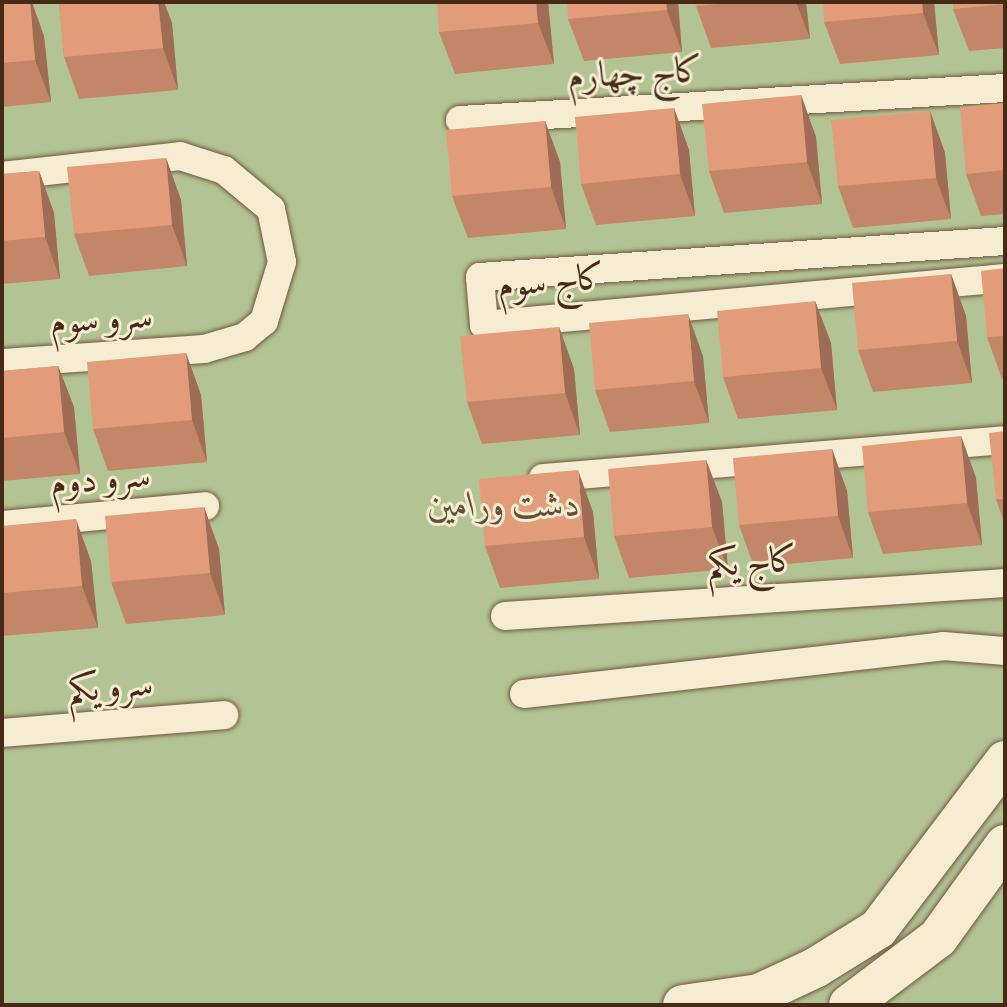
<!DOCTYPE html>
<html>
<head>
<meta charset="utf-8">
<style>
  body { margin:0 }
  #map { position:relative; width:1007px; height:1007px; overflow:hidden; background:#f0e1b8; font-family:"EB Garamond",Amiri,serif }
  div>[style] { position:absolute }
  [style*='--x'] { left:calc(var(--x)*1px); top:calc(var(--y)*1px); width:calc(var(--w)*1px); rotate:calc(var(--a)*1deg) }
  .green>* { inset:0; background:#b3c494 }
  .roads { filter:drop-shadow(0 0 2px #70583e) drop-shadow(0 0 2px #70583e) }
  .street>* { height:28px; margin:-14px; padding:0 14px; transform-origin:14px; border-radius:14px; background:#f5ecd1 }
  .secondary>* { height:40px; margin:-20px; padding:0 20px; transform-origin:20px; border-radius:20px; background:#f5ecd1 }
  .wall>* { inset:0; background:#c38668 }
  .shaded-wall>* { inset:0; background:#9f6d55 }
  .building>* { inset:0; background:#e39c79 }
  span { translate:-50% -50%; white-space:nowrap; text-align:center; line-height:1.15; -webkit-text-stroke:6px #f5ecd1; paint-order:stroke }
  .street-label { font-size:36px; color:#462a15 }
  .park-label { font-size:36px; color:#615035; font-style:italic }
  .frame { position:absolute; inset:0; border:4px solid #462a15; pointer-events:none }
</style>
</head>
<body>
<div id="map">
  <div class="green">
    <div style="clip-path:polygon(2px 2px,1005px 2px,1005px 1005px,2px 1005px)"></div>
  </div>
  <div class="roads">
    <div class="street">
      <div style="--x:460;--y:120;--w:546;--a:-3.36"></div>
      <div style="--x:2;--y:176;--w:179;--a:-6.4"></div>
      <div style="--x:180;--y:156;--w:46;--a:17.7"></div>
      <div style="--x:224;--y:170;--w:61;--a:39.7"></div>
      <div style="--x:271;--y:209;--w:54;--a:78.3"></div>
      <div style="--x:282;--y:262;--w:62;--a:107"></div>
      <div style="--x:264;--y:321;--w:25;--a:140"></div>
      <div style="--x:245;--y:337;--w:43;--a:163.7"></div>
      <div style="--x:204;--y:349;--w:202;--a:176"></div>
      <div style="--x:1005;--y:241;--w:526;--a:176.08"></div>
      <div style="--x:480;--y:277;--w:48;--a:85.2"></div>
      <div style="--x:484;--y:325;--w:523;--a:-5.15"></div>
      <div style="--x:543;--y:478;--w:464;--a:-4.7"></div>
      <div style="--x:2;--y:525;--w:204;--a:-5.3"></div>
      <div style="--x:505;--y:616;--w:501;--a:-3.78"></div>
      <div style="--x:524;--y:694;--w:422;--a:-6.5"></div>
      <div style="--x:943;--y:646;--w:62;--a:4.6"></div>
      <div style="--x:2;--y:733;--w:223;--a:-4.6"></div>
    </div>
    <div class="secondary">
      <div style="--x:683;--y:1005;--w:77;--a:-8.2"></div>
      <div style="--x:759;--y:994;--w:62;--a:-24.9"></div>
      <div style="--x:815;--y:968;--w:74;--a:-31.8"></div>
      <div style="--x:878;--y:929;--w:211;--a:-52.9"></div>
      <div style="--x:849;--y:1005;--w:111;--a:-37"></div>
      <div style="--x:938;--y:938;--w:115;--a:-54.2"></div>
    </div>
  </div>
  <div class="wall">
    <div style="clip-path:polygon(2px 2px,44px 36px,51px 102px,2px 107px)"></div>
    <div style="clip-path:polygon(59px 2px,164px 2px,172px 23px,178px 90px,79px 99px,64px 57px)"></div>
    <div style="clip-path:polygon(548px 2px,554px 64px,455px 74px,439px 32px)"></div>
    <div style="clip-path:polygon(678px 2px,682px 52px,584px 61px,568px 19px)"></div>
    <div style="clip-path:polygon(695px 2px,806px 2px,810px 39px,711px 48px,696px 6px)"></div>
    <div style="clip-path:polygon(934px 2px,939px 55px,840px 64px,824px 22px)"></div>
    <div style="clip-path:polygon(1005px 2px,1005px 48px,969px 51px,953px 9px)"></div>
    <div style="clip-path:polygon(801px 95px,816px 137px,822px 204px,724px 213px,709px 171px)"></div>
    <div style="clip-path:polygon(1005px 103px,1005px 214px,981px 216px,966px 174px)"></div>
    <div style="clip-path:polygon(674px 108px,689px 150px,695px 216px,596px 225px,581px 184px)"></div>
    <div style="clip-path:polygon(930px 111px,945px 153px,951px 219px,853px 228px,838px 186px)"></div>
    <div style="clip-path:polygon(545px 121px,560px 162px,566px 229px,468px 238px,452px 196px)"></div>
    <div style="clip-path:polygon(166px 158px,181px 200px,187px 266px,89px 276px,74px 234px)"></div>
    <div style="clip-path:polygon(39px 171px,54px 213px,60px 279px,2px 284px,2px 174px)"></div>
    <div style="clip-path:polygon(1005px 268px,1005px 379px,1002px 379px,987px 337px)"></div>
    <div style="clip-path:polygon(951px 274px,966px 316px,972px 383px,873px 392px,858px 350px)"></div>
    <div style="clip-path:polygon(815px 301px,831px 343px,837px 410px,738px 419px,723px 377px)"></div>
    <div style="clip-path:polygon(559px 327px,574px 369px,580px 435px,482px 444px,467px 402px)"></div>
    <div style="clip-path:polygon(186px 353px,201px 395px,207px 462px,108px 471px,93px 429px)"></div>
    <div style="clip-path:polygon(703px 356px,709px 423px,610px 432px,595px 390px)"></div>
    <div style="clip-path:polygon(58px 366px,74px 407px,80px 474px,2px 481px,2px 371px)"></div>
    <div style="clip-path:polygon(1005px 431px,1005px 525px,996px 499px)"></div>
    <div style="clip-path:polygon(961px 436px,976px 478px,982px 545px,883px 554px,868px 512px)"></div>
    <div style="clip-path:polygon(832px 449px,847px 491px,853px 558px,754px 567px,739px 525px)"></div>
    <div style="clip-path:polygon(706px 460px,722px 502px,728px 569px,629px 578px,614px 536px)"></div>
    <div style="clip-path:polygon(204px 507px,219px 549px,225px 615px,126px 624px,111px 582px)"></div>
    <div style="clip-path:polygon(593px 512px,599px 579px,500px 588px,485px 546px)"></div>
    <div style="clip-path:polygon(2px 526px,91px 561px,98px 628px,2px 636px)"></div>
  </div>
  <div class="shaded-wall">
    <div style="clip-path:polygon(30px 2px,32px 2px,44px 36px,51px 102px,35px 60px)"></div>
    <div style="clip-path:polygon(158px 2px,164px 2px,172px 23px,178px 90px,163px 48px)"></div>
    <div style="clip-path:polygon(536px 2px,548px 2px,554px 64px,538px 23px)"></div>
    <div style="clip-path:polygon(666px 2px,678px 2px,682px 52px,667px 10px)"></div>
    <div style="clip-path:polygon(796px 2px,806px 2px,810px 39px)"></div>
    <div style="clip-path:polygon(922px 2px,934px 2px,939px 55px,923px 13px)"></div>
    <div style="clip-path:polygon(801px 95px,816px 137px,822px 204px,807px 162px)"></div>
    <div style="clip-path:polygon(674px 108px,689px 150px,695px 216px,680px 174px)"></div>
    <div style="clip-path:polygon(930px 111px,945px 153px,951px 219px,936px 178px)"></div>
    <div style="clip-path:polygon(545px 121px,560px 162px,566px 229px,551px 187px)"></div>
    <div style="clip-path:polygon(166px 158px,181px 200px,187px 266px,172px 225px)"></div>
    <div style="clip-path:polygon(39px 171px,54px 213px,60px 279px,45px 237px)"></div>
    <div style="clip-path:polygon(951px 274px,966px 316px,972px 383px,957px 341px)"></div>
    <div style="clip-path:polygon(815px 301px,831px 343px,837px 410px,821px 368px)"></div>
    <div style="clip-path:polygon(688px 314px,703px 356px,709px 423px,694px 381px)"></div>
    <div style="clip-path:polygon(559px 327px,574px 369px,580px 435px,565px 393px)"></div>
    <div style="clip-path:polygon(186px 353px,201px 395px,207px 462px,192px 420px)"></div>
    <div style="clip-path:polygon(58px 366px,74px 407px,80px 474px,64px 432px)"></div>
    <div style="clip-path:polygon(961px 436px,976px 478px,982px 545px,967px 503px)"></div>
    <div style="clip-path:polygon(832px 449px,847px 491px,853px 558px,838px 516px)"></div>
    <div style="clip-path:polygon(706px 460px,722px 502px,728px 569px,712px 527px)"></div>
    <div style="clip-path:polygon(578px 470px,593px 512px,599px 579px,584px 537px)"></div>
    <div style="clip-path:polygon(204px 507px,219px 549px,225px 615px,210px 573px)"></div>
    <div style="clip-path:polygon(76px 519px,91px 561px,98px 628px,82px 586px)"></div>
  </div>
  <div class="building">
    <div style="clip-path:polygon(2px 2px,30px 2px,35px 60px,2px 63px)"></div>
    <div style="clip-path:polygon(59px 2px,158px 2px,163px 48px,64px 57px)"></div>
    <div style="clip-path:polygon(437px 2px,536px 2px,538px 23px,439px 32px)"></div>
    <div style="clip-path:polygon(567px 2px,666px 2px,667px 10px,568px 19px)"></div>
    <div style="clip-path:polygon(695px 2px,744px 2px,696px 6px)"></div>
    <div style="clip-path:polygon(823px 2px,922px 2px,923px 13px,824px 22px)"></div>
    <div style="clip-path:polygon(953px 2px,1005px 2px,1005px 4px,953px 9px)"></div>
    <div style="clip-path:polygon(801px 95px,807px 162px,709px 171px,702px 104px)"></div>
    <div style="clip-path:polygon(1005px 103px,1005px 170px,966px 174px,960px 107px)"></div>
    <div style="clip-path:polygon(674px 108px,680px 174px,581px 184px,575px 117px)"></div>
    <div style="clip-path:polygon(930px 111px,936px 178px,838px 186px,831px 120px)"></div>
    <div style="clip-path:polygon(545px 121px,551px 187px,452px 196px,446px 130px)"></div>
    <div style="clip-path:polygon(166px 158px,172px 225px,74px 234px,67px 167px)"></div>
    <div style="clip-path:polygon(39px 171px,45px 237px,2px 241px,2px 174px)"></div>
    <div style="clip-path:polygon(1005px 268px,1005px 336px,987px 337px,981px 271px)"></div>
    <div style="clip-path:polygon(951px 274px,957px 341px,858px 350px,852px 283px)"></div>
    <div style="clip-path:polygon(815px 301px,821px 368px,723px 377px,717px 311px)"></div>
    <div style="clip-path:polygon(688px 314px,694px 381px,595px 390px,589px 323px)"></div>
    <div style="clip-path:polygon(559px 327px,565px 393px,467px 402px,460px 336px)"></div>
    <div style="clip-path:polygon(186px 353px,192px 420px,93px 429px,87px 362px)"></div>
    <div style="clip-path:polygon(58px 366px,64px 432px,2px 438px,2px 371px)"></div>
    <div style="clip-path:polygon(1005px 431px,1005px 499px,996px 499px,989px 433px)"></div>
    <div style="clip-path:polygon(961px 436px,967px 503px,868px 512px,862px 446px)"></div>
    <div style="clip-path:polygon(832px 449px,838px 516px,739px 525px,733px 458px)"></div>
    <div style="clip-path:polygon(706px 460px,712px 527px,614px 536px,608px 469px)"></div>
    <div style="clip-path:polygon(578px 470px,584px 537px,485px 546px,479px 479px)"></div>
    <div style="clip-path:polygon(204px 507px,210px 573px,111px 582px,105px 516px)"></div>
    <div style="clip-path:polygon(76px 519px,82px 586px,2px 593px,2px 526px)"></div>
  </div>
  <div class="street-label">
    <span style="left:635px;top:72px;rotate:-3deg">کاج چهارم</span>
    <span style="left:551px;top:280px;rotate:-5deg">کاج سوم</span>
    <span style="left:101px;top:318px;rotate:-4deg">سرو سوم</span>
    <span style="left:100px;top:478px;rotate:-5deg">سرو دوم</span>
    <span style="left:752px;top:561px;rotate:-4deg">کاج یکم</span>
    <span style="left:110px;top:686px;rotate:-5deg">سرو یکم</span>
  </div>
  <div class="park-label">
    <span style="left:504px;top:504px">دشت ورامین</span>
  </div>
  <div class="frame"></div>
</div>
</body>
</html>
